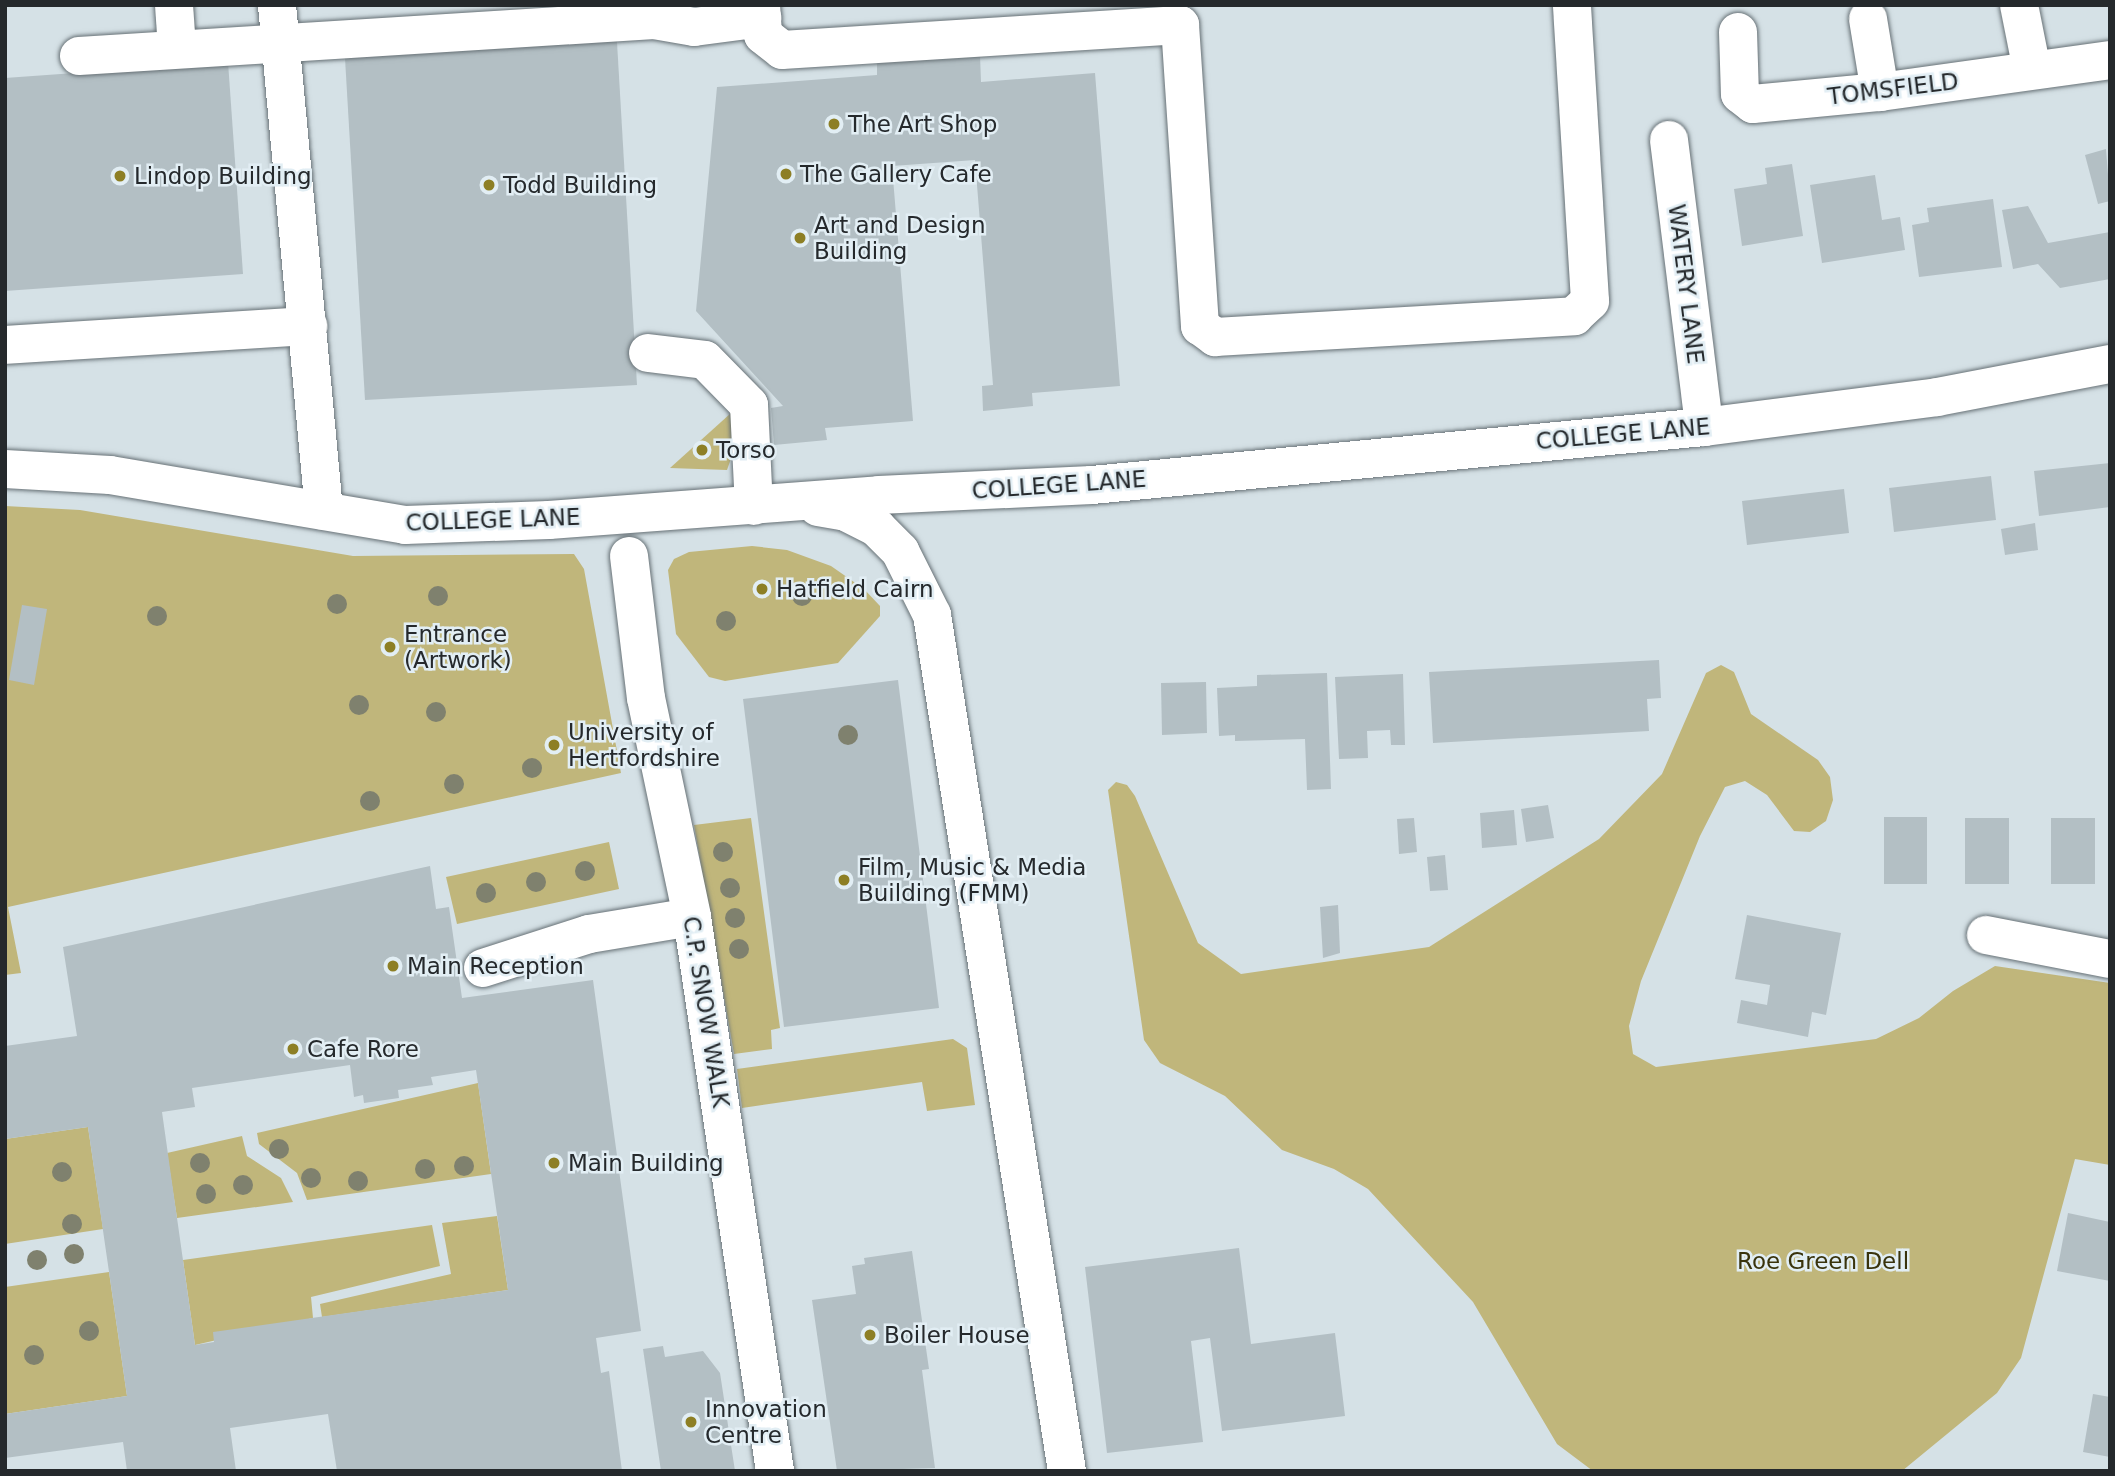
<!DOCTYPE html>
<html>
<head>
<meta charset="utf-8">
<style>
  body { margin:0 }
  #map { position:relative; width:2115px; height:1476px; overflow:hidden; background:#d5e1e6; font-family:"DejaVu Sans",sans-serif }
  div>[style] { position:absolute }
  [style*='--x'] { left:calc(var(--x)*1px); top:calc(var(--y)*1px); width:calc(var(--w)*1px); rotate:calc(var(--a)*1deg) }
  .green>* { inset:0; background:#c0b67b }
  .building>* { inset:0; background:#b3bfc4 }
  .roads { filter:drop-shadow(0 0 2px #677176) drop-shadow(0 0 2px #677176) }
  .minor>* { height:38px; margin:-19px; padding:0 19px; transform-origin:19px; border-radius:19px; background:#fff }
  .trees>* { width:20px; height:20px; margin:-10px; border-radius:50%; background:#7f816e }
  .dots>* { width:19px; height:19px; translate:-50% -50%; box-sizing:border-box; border:4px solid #e2eef4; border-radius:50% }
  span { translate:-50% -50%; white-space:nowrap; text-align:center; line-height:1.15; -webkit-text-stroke:5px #e2eef4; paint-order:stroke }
  .street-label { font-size:23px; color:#25292c }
  .poi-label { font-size:23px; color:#25292c }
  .left { translate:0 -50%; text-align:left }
  .park-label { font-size:23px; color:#39330c }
  .frame { position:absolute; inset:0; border:7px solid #25292c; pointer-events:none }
</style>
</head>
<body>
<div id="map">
  <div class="green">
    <div style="clip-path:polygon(731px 413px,735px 447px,727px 470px,670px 468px)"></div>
    <div style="clip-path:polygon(5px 506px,80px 510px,353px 556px,574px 554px,584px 569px,621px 773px,8px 907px,21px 973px,5px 975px)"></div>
    <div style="clip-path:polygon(752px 546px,787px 550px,831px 566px,864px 589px,880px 606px,880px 616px,838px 663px,725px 681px,709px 677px,676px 634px,668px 570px,674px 559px,689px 552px)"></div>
    <div style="clip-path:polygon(1721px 665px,1734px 672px,1751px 714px,1818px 760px,1830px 777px,1833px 800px,1826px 821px,1810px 832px,1794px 831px,1767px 795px,1745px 781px,1725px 787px,1700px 836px,1641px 981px,1629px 1026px,1633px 1054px,1656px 1067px,1876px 1039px,1919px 1018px,1953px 991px,1995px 966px,2110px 983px,2110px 1165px,2075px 1159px,2021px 1358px,1997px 1393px,1902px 1471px,1593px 1471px,1557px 1444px,1473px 1302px,1368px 1189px,1334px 1169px,1282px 1150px,1225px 1096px,1160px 1063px,1144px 1040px,1108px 790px,1116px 782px,1127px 785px,1135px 796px,1198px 943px,1241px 974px,1429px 947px,1599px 839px,1662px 774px,1706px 673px)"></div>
    <div style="clip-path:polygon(751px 818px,780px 1028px,771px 1030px,772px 1049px,734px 1054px,694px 825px)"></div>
    <div style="clip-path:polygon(609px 842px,619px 889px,457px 924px,446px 877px)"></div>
    <div style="clip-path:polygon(953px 1039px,967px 1048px,975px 1105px,927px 1111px,922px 1082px,742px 1108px,737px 1069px)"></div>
    <div style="clip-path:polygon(478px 1083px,491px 1174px,307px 1200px,297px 1173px,259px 1144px,257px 1133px)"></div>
    <div style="clip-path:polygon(88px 1127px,103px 1229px,5px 1244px,5px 1139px)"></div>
    <div style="clip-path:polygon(242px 1136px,247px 1156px,281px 1178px,293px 1202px,177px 1218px,167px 1153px)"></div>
    <div style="clip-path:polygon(497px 1216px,508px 1290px,322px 1317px,320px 1304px,451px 1274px,442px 1223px)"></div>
    <div style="clip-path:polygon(432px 1225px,440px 1266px,311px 1297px,313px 1318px,195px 1345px,183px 1260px)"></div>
    <div style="clip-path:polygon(109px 1272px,127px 1396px,5px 1414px,5px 1287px)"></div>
  </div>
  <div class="building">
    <div style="clip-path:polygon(616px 25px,637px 385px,365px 400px,344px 41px)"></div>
    <div style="clip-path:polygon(980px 55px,981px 82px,1095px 73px,1120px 386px,1032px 393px,1033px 406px,983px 411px,982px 386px,993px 385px,975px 160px,892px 166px,913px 421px,825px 428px,827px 440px,774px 445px,771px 408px,783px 406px,696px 311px,717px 87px,877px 75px,877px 63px)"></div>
    <div style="clip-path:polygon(228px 62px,243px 274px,5px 291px,5px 78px)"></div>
    <div style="clip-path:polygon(2106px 149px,2110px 201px,2098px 204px,2085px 155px)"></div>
    <div style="clip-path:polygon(1792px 164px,1803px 236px,1742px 246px,1734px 189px,1767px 184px,1765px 168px)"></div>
    <div style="clip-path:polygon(1875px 175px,1882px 220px,1900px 217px,1905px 250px,1822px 263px,1810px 185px)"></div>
    <div style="clip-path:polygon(1993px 199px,2002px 267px,1919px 277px,1912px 225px,1929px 222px,1927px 208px)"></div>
    <div style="clip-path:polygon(2028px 206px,2048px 243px,2110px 232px,2110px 279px,2060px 288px,2038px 264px,2013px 269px,2002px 210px)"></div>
    <div style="clip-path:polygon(2110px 463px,2110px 507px,2039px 516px,2034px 471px)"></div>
    <div style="clip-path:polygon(1991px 476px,1996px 520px,1894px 532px,1889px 488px)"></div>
    <div style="clip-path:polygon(1844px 489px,1849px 533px,1747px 545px,1742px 501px)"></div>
    <div style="clip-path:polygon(2035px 523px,2038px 550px,2005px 555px,2001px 529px)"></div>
    <div style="clip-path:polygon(22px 605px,47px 609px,34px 685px,9px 680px)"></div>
    <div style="clip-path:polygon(1659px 660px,1661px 698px,1647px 699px,1649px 731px,1433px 743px,1429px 672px)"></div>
    <div style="clip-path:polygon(1327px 673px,1331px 789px,1307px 790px,1305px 739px,1235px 741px,1235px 735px,1219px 736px,1217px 688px,1257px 686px,1257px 675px)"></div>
    <div style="clip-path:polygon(1403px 674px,1405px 745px,1391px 745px,1390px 730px,1367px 731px,1368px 758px,1339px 759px,1335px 677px)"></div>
    <div style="clip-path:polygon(898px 680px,939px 1008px,784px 1027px,743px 699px)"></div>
    <div style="clip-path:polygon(1206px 682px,1207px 733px,1162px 735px,1161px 683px)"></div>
    <div style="clip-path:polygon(1548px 805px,1554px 838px,1526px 842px,1521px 809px)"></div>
    <div style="clip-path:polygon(1514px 810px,1517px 845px,1482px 848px,1480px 813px)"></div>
    <div style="clip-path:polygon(1884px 817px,1927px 817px,1927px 884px,1884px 884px)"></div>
    <div style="clip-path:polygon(1414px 818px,1417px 852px,1399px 854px,1397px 819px)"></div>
    <div style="clip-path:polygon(1965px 818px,2009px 818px,2009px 884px,1965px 884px)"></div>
    <div style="clip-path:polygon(2051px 818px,2095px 818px,2095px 884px,2051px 884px)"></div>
    <div style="clip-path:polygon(1445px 855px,1448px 890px,1430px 891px,1427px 857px)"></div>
    <div style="clip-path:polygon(evenodd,430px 866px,436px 909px,449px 907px,462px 998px,593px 980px,641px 1331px,596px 1338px,601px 1373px,609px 1371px,622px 1471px,337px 1471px,328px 1414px,230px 1428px,236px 1471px,127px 1471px,123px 1442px,5px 1458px,5px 1414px,127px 1396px,88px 1127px,5px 1139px,5px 1046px,77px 1036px,63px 947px,430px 866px,350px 1065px,354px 1097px,363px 1095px,364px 1103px,399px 1098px,398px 1090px,433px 1085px,431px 1077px,476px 1070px,508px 1290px,213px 1332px,214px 1342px,195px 1345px,162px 1112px,195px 1107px,192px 1088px,350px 1065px)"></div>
    <div style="clip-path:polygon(1338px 905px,1340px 953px,1323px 958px,1320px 907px)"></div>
    <div style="clip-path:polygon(1747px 915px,1841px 933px,1826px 1015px,1812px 1012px,1808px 1037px,1737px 1023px,1741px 1000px,1767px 1005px,1770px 985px,1735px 979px)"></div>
    <div style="clip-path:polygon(2068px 1213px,2110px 1222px,2110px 1281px,2057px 1271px)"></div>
    <div style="clip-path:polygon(1239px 1248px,1251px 1344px,1335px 1333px,1345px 1416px,1222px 1431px,1210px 1338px,1191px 1341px,1203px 1442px,1107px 1453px,1085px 1267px)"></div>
    <div style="clip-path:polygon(912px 1251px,929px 1369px,922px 1370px,935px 1468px,837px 1471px,812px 1300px,856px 1294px,852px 1266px,865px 1264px,864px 1258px)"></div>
    <div style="clip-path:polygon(663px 1346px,665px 1357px,703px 1351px,720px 1373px,735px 1471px,661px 1471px,643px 1349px)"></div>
    <div style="clip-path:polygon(2093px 1394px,2110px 1397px,2110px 1457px,2083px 1452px)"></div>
  </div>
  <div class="roads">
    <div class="minor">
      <div style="--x:174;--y:5;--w:43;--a:86"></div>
      <div style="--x:277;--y:5;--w:508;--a:84.69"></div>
      <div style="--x:761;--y:5;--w:30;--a:86"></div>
      <div style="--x:763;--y:35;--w:24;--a:38"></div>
      <div style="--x:782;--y:50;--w:399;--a:-3.6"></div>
      <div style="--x:1180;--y:25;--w:302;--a:86.2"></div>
      <div style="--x:1200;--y:326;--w:19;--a:36"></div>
      <div style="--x:1215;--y:337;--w:360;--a:-3.3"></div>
      <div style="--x:1574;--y:316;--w:22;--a:-43"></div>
      <div style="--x:1590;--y:301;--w:297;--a:-93.5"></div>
      <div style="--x:2019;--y:5;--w:66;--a:78.7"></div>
      <div style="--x:1868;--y:19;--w:74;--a:80.7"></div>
      <div style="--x:1738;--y:32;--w:62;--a:88.2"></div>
      <div style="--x:1740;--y:94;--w:16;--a:38"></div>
      <div style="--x:1753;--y:104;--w:128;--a:-5.4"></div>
      <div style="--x:1880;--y:92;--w:232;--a:-7.9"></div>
      <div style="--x:79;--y:56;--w:576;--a:-3.58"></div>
      <div style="--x:654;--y:20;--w:41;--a:9.9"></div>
      <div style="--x:694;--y:27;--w:69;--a:-7.5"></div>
      <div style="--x:1669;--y:140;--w:289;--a:83"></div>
      <div style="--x:5;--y:345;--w:304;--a:-3.6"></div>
      <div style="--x:648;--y:353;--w:57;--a:7"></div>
      <div style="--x:705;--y:360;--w:63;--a:45.6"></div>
      <div style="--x:749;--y:405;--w:101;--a:87.2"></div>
      <div style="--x:5;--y:469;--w:105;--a:3.3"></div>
      <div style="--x:110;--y:475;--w:299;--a:9.6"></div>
      <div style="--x:405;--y:525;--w:144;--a:-2"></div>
      <div style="--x:549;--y:520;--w:331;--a:-4.3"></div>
      <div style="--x:879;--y:495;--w:213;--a:-2.7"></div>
      <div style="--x:1092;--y:485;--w:615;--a:-5.41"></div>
      <div style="--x:1704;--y:427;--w:235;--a:-7.3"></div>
      <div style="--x:1937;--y:397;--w:176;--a:-10.8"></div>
      <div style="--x:818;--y:507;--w:28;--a:10"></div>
      <div style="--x:846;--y:512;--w:35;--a:27"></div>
      <div style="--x:877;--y:528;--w:33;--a:45"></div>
      <div style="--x:900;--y:551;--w:72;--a:63.4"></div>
      <div style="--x:932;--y:615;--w:867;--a:81.04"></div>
      <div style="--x:629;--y:556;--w:143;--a:83.2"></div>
      <div style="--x:646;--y:698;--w:224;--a:78.1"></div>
      <div style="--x:692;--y:917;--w:560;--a:81.48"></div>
      <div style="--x:1986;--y:935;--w:126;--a:11"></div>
      <div style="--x:483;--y:968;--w:111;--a:-17.8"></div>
      <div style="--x:589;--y:934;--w:104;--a:-9.4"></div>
    </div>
  </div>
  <div class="trees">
    <div style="left:438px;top:596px"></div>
    <div style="left:802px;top:596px"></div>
    <div style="left:337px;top:604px"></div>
    <div style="left:157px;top:616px"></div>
    <div style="left:726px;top:621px"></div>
    <div style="left:359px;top:705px"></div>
    <div style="left:436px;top:712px"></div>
    <div style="left:848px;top:735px"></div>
    <div style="left:532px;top:768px"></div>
    <div style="left:454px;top:784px"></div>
    <div style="left:370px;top:801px"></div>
    <div style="left:723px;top:852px"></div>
    <div style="left:585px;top:871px"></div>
    <div style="left:536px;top:882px"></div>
    <div style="left:730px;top:888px"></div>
    <div style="left:486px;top:893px"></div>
    <div style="left:735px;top:918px"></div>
    <div style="left:739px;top:949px"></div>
    <div style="left:279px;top:1149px"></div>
    <div style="left:200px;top:1163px"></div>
    <div style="left:464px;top:1166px"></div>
    <div style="left:425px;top:1169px"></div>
    <div style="left:62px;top:1172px"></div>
    <div style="left:311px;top:1178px"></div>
    <div style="left:358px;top:1181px"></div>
    <div style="left:243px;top:1185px"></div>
    <div style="left:206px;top:1194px"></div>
    <div style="left:72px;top:1224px"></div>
    <div style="left:74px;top:1254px"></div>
    <div style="left:37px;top:1260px"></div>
    <div style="left:89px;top:1331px"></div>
    <div style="left:34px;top:1355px"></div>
  </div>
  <div class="dots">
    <div style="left:834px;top:124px;background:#8d7f25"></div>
    <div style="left:786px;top:174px;background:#8d7f25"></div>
    <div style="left:120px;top:176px;background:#8d7f25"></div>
    <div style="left:489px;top:185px;background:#8d7f25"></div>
    <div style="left:800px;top:238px;background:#8d7f25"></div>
    <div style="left:702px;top:450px;background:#8d7f25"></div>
    <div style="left:762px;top:589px;background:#8d7f25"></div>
    <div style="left:390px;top:647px;background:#8d7f25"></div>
    <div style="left:554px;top:745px;background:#8d7f25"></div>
    <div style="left:844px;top:880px;background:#8d7f25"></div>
    <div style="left:393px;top:966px;background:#8d7f25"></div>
    <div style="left:293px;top:1049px;background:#8d7f25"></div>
    <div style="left:554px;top:1163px;background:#8d7f25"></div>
    <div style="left:870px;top:1335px;background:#8d7f25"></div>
    <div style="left:691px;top:1422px;background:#8d7f25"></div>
  </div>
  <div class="street-label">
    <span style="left:1893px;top:89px;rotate:-7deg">TOMSFIELD</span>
    <span style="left:1686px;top:284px;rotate:83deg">WATERY LANE</span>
    <span style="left:1623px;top:434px;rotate:-5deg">COLLEGE LANE</span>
    <span style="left:1059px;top:485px;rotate:-4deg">COLLEGE LANE</span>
    <span style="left:493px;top:520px;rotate:-2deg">COLLEGE LANE</span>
    <span style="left:706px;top:1012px;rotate:81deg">C.P. SNOW WALK</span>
  </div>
  <div class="poi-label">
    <span class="left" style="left:848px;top:124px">The Art Shop</span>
    <span class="left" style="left:800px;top:174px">The Gallery Cafe</span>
    <span class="left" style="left:134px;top:176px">Lindop Building</span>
    <span class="left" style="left:503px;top:185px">Todd Building</span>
    <span class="left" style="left:814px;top:238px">Art and Design<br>Building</span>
    <span class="left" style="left:716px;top:450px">Torso</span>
    <span class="left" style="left:776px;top:589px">Hatfield Cairn</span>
    <span class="left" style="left:404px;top:647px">Entrance<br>(Artwork)</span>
    <span class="left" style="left:568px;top:745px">University of<br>Hertfordshire</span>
    <span class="left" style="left:858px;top:880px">Film, Music &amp; Media<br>Building (FMM)</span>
    <span class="left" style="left:407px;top:966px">Main Reception</span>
    <span class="left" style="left:307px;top:1049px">Cafe Rore</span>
    <span class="left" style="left:568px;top:1163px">Main Building</span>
    <span class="left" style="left:884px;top:1335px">Boiler House</span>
    <span class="left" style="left:705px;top:1422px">Innovation<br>Centre</span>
  </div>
  <div class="park-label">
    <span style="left:1823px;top:1261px">Roe Green Dell</span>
  </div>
  <div class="frame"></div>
</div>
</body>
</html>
